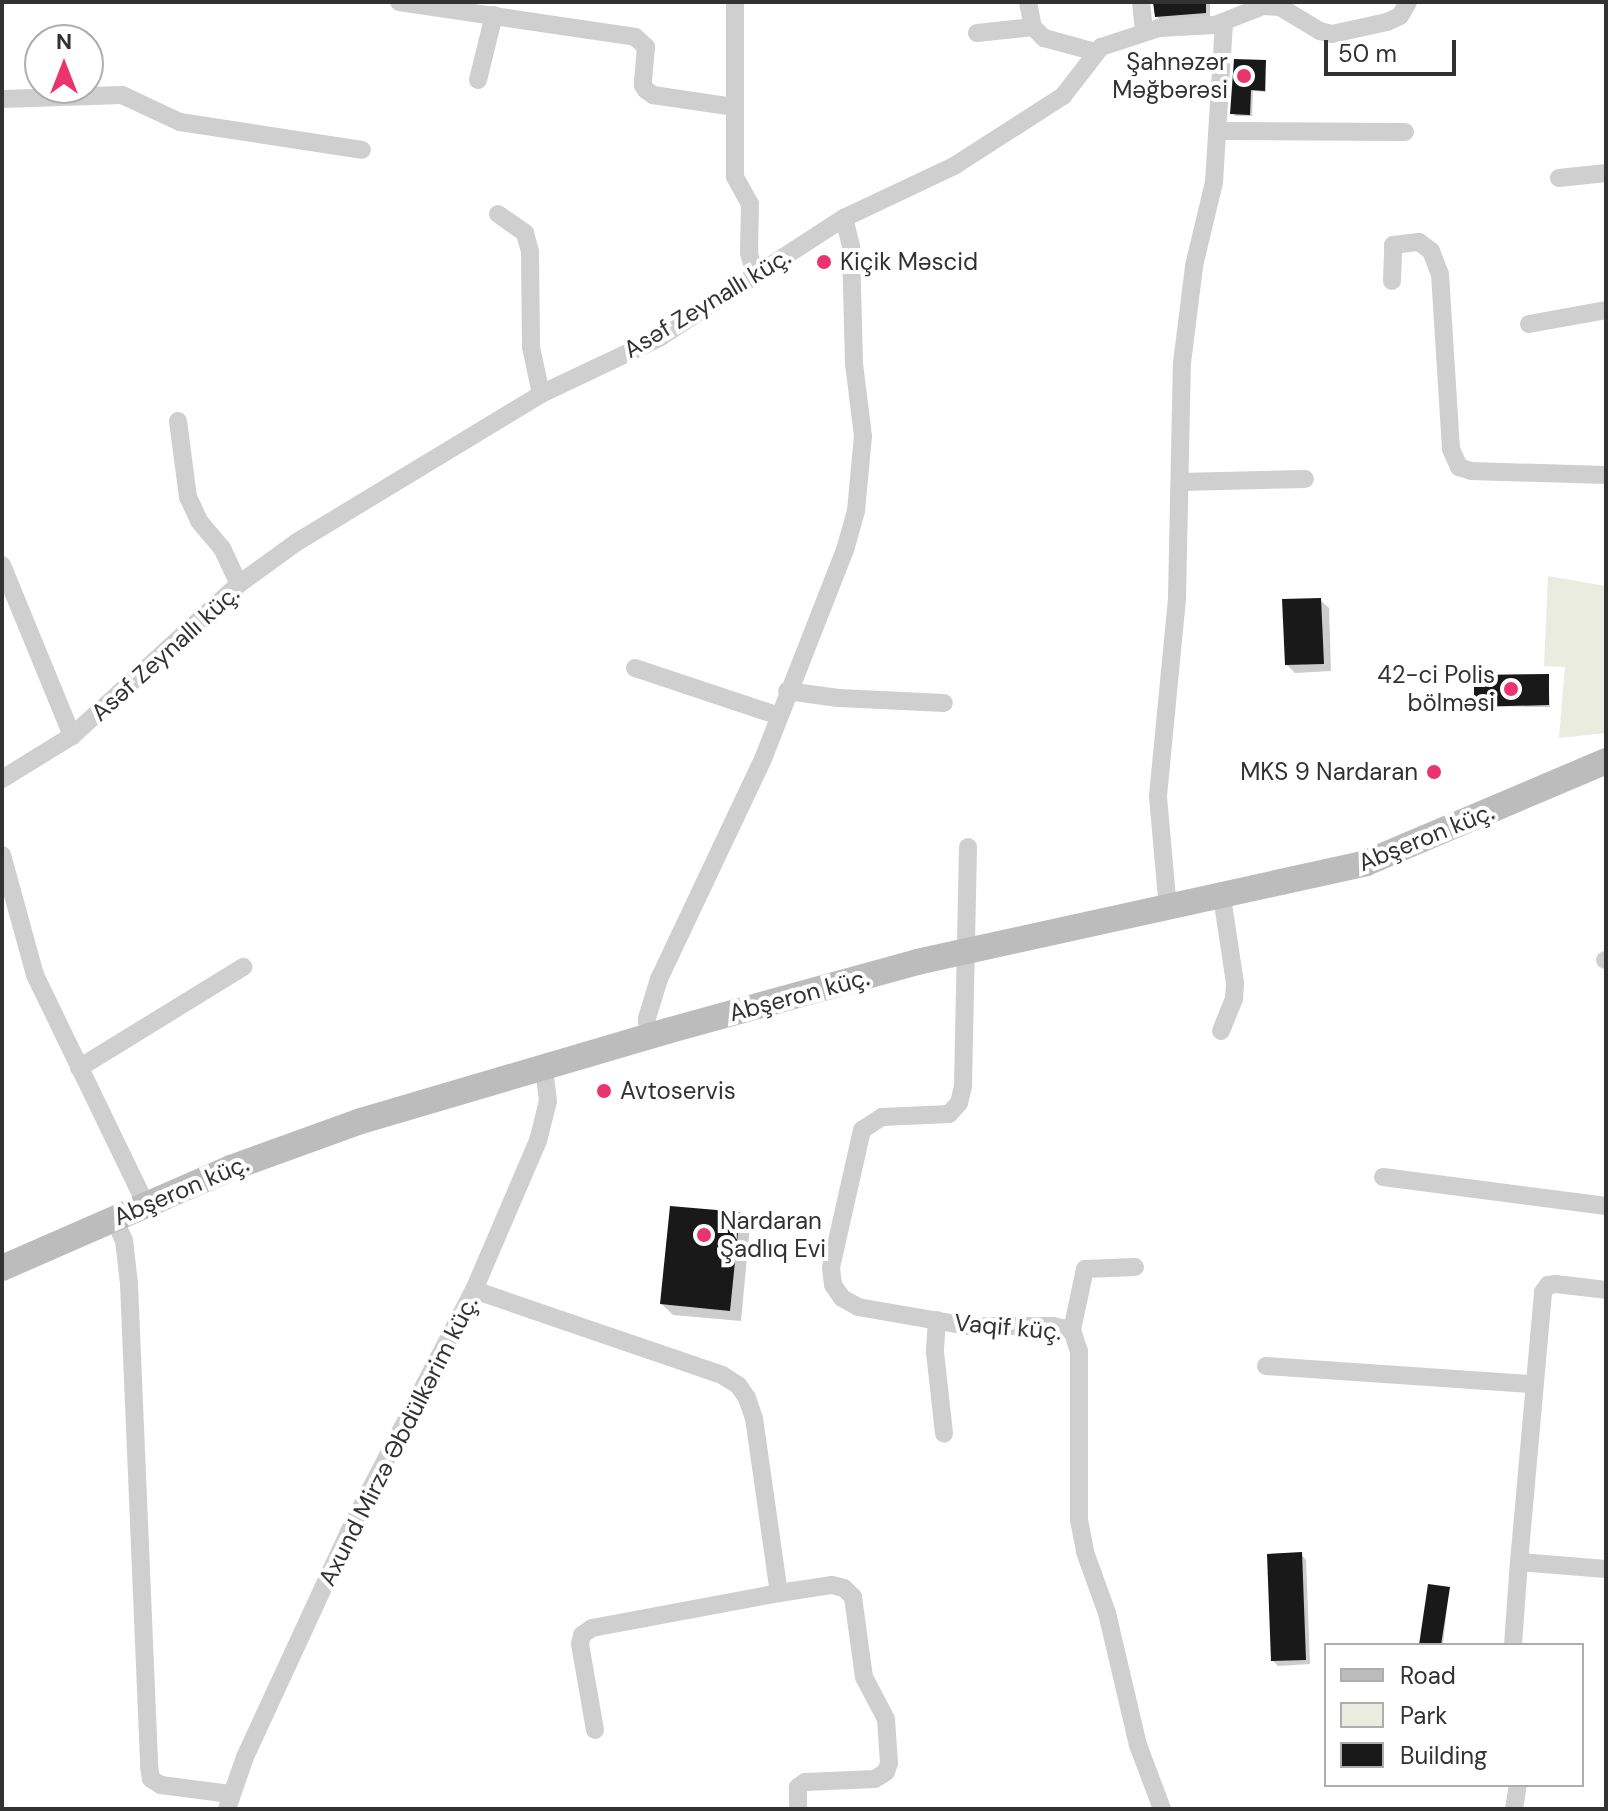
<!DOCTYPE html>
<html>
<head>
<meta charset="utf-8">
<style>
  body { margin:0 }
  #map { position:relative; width:1608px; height:1811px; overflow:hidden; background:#fff; font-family:"DM Sans",sans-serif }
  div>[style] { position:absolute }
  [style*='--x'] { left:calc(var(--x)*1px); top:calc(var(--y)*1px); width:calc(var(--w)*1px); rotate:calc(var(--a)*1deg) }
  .green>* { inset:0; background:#e9ecde }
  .shadow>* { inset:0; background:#0003 }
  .building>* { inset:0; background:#191919 }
  .street>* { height:18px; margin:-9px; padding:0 9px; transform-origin:9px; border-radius:9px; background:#cfcfcf }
  .secondary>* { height:26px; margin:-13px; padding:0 13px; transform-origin:13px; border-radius:13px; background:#bcbcbc }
  .dots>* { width:22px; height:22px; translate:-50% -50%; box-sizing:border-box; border:4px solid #fff; border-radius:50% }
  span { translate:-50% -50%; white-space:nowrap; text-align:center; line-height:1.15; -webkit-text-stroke:8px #fff; paint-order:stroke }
  .poi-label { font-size:24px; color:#323232 }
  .right { translate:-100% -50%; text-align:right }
  .left { translate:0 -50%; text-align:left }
  .street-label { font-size:24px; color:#323232 }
  .frame { position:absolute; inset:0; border:4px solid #323232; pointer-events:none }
  .legend { position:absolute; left:1324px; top:1643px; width:260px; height:144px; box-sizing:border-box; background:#fff; border:2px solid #adadad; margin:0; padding:10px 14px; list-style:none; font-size:24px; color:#323232 }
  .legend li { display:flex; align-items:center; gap:16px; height:40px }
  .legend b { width:40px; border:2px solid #adadad }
  .north { position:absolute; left:24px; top:24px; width:80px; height:80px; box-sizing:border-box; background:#fff; border:2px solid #adadad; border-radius:50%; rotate:0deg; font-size:22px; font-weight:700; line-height:32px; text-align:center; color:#323232 }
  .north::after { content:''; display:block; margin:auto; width:28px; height:36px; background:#eb336d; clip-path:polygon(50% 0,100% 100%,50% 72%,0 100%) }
  .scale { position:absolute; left:1324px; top:40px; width:132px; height:36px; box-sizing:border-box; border:4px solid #323232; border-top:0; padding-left:10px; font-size:24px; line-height:28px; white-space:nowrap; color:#323232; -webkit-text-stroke:6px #fff; paint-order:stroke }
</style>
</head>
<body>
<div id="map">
  <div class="green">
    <div style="clip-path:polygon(1548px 576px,1606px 586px,1606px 733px,1559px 738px,1565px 667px,1544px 666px)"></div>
  </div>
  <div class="shadow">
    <div style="clip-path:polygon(1156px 2px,1210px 2px,1210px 18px,1162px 21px,1156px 16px)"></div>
    <div style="clip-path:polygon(1265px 62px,1266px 92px,1253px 91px,1252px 116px,1234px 116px)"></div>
    <div style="clip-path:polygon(1320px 600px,1329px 608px,1331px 671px,1295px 673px,1287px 665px)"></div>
    <div style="clip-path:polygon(1548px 676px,1550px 707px,1476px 706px)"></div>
    <div style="clip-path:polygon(739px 1214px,750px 1225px,741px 1321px,673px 1315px,662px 1304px)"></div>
    <div style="clip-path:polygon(1301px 1554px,1306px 1560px,1310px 1664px,1278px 1666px,1273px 1661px)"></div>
    <div style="clip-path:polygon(1449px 1589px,1443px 1645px,1421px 1645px)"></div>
  </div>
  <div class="building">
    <div style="clip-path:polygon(1153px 2px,1206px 2px,1206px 13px,1155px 17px)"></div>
    <div style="clip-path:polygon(1234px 59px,1266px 60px,1265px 91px,1251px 90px,1250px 115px,1230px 114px)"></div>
    <div style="clip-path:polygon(1321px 598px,1324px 664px,1285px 665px,1282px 599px)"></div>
    <div style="clip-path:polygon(1549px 674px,1549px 705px,1474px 707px,1474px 675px)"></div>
    <div style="clip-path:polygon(670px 1206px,740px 1212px,730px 1311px,660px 1304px)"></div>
    <div style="clip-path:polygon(1302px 1552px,1306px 1660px,1271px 1661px,1267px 1554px)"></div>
    <div style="clip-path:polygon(1428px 1584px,1450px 1587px,1441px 1645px,1419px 1645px)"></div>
  </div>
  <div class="street">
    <div style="--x:399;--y:2;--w:239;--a:8.4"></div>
    <div style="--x:635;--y:37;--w:15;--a:42"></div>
    <div style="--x:646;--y:47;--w:38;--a:95"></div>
    <div style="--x:643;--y:85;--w:6;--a:59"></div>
    <div style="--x:646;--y:90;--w:9;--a:36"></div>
    <div style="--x:653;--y:95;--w:81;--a:8.5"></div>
    <div style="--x:735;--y:2;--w:175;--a:90"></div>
    <div style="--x:735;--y:177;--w:31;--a:61"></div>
    <div style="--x:750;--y:204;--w:49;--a:91.2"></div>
    <div style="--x:749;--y:253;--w:23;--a:75"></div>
    <div style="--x:1028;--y:2;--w:25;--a:79"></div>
    <div style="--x:1033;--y:27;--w:16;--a:45"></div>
    <div style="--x:1044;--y:38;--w:54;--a:15.1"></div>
    <div style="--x:1141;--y:2;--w:30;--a:84"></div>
    <div style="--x:977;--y:33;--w:56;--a:-6.1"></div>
    <div style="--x:478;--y:80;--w:67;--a:-76.2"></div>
    <div style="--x:2;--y:99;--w:120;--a:-1.9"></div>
    <div style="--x:122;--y:95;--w:64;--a:25"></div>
    <div style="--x:180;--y:122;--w:184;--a:8.7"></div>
    <div style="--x:1219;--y:131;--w:186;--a:0.3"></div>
    <div style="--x:1559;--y:178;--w:47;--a:-6.1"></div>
    <div style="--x:498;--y:214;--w:33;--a:35"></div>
    <div style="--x:525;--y:233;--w:20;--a:75"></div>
    <div style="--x:530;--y:252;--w:95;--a:89.4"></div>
    <div style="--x:531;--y:347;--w:48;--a:78"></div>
    <div style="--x:1392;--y:281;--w:36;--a:-88"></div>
    <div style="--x:1393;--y:245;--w:26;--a:-7"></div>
    <div style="--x:1419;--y:242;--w:15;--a:37"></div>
    <div style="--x:1431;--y:251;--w:25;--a:69"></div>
    <div style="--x:1440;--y:274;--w:175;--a:86.4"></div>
    <div style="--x:1451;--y:449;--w:20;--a:66"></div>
    <div style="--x:1459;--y:467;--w:13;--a:18"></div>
    <div style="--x:1471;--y:471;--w:135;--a:1.7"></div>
    <div style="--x:1529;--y:324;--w:78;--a:-10.3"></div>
    <div style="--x:178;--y:421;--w:77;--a:82.5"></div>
    <div style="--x:188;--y:497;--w:26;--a:65"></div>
    <div style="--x:199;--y:521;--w:35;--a:50"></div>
    <div style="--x:222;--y:548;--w:40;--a:65"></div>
    <div style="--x:1180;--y:482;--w:125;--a:-1.4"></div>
    <div style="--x:2;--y:565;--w:185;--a:67.7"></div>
    <div style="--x:635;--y:668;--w:152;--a:18.4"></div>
    <div style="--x:787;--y:691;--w:52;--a:7.7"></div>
    <div style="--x:839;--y:698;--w:105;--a:2.7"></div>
    <div style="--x:2;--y:779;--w:82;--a:-31.6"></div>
    <div style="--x:72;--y:736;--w:226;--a:-42.3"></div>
    <div style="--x:239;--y:584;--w:72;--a:-35.9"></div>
    <div style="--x:297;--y:542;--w:285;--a:-31.2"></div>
    <div style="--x:541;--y:394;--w:131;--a:-25.4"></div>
    <div style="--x:659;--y:338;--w:221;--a:-33"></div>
    <div style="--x:844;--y:218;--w:122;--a:-25.3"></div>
    <div style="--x:954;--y:166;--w:130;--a:-32.7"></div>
    <div style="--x:1063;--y:96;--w:62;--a:-52.2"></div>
    <div style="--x:1101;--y:47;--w:61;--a:-18.1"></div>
    <div style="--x:1159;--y:28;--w:56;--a:-3.1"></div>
    <div style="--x:1215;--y:25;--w:52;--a:-21.6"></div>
    <div style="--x:1263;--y:6;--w:17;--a:3"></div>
    <div style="--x:1280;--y:7;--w:47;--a:31"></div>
    <div style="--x:1320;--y:31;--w:12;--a:14"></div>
    <div style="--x:1332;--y:34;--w:56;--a:-12.3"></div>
    <div style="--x:1387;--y:22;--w:14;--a:-25"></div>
    <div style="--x:1400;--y:16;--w:16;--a:-60"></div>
    <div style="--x:968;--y:847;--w:239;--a:91.2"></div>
    <div style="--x:963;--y:1086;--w:17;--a:103"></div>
    <div style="--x:959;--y:1103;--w:15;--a:132"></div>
    <div style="--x:949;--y:1114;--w:67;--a:177.4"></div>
    <div style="--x:882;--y:1117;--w:24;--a:147"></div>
    <div style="--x:862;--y:1130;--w:141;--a:102.7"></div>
    <div style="--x:831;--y:1268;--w:17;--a:83"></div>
    <div style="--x:833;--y:1285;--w:16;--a:55"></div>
    <div style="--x:842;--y:1298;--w:18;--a:29"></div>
    <div style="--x:858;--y:1307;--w:112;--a:9.8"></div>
    <div style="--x:968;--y:1326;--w:85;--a:0"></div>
    <div style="--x:1053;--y:1326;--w:19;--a:12"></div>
    <div style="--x:1072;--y:1330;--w:22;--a:72"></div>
    <div style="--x:1079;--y:1351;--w:169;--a:90"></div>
    <div style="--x:1079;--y:1520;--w:33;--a:79"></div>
    <div style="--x:1085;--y:1552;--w:65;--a:70.2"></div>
    <div style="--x:1107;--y:1613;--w:136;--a:76.8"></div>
    <div style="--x:1138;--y:1745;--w:68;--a:69.4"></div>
    <div style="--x:2;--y:855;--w:124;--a:74.6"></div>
    <div style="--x:35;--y:975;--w:255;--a:64.2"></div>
    <div style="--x:1168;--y:909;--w:113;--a:-95.1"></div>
    <div style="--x:1158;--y:796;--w:200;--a:-84.5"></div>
    <div style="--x:1177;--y:597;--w:234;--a:-88.8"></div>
    <div style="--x:1182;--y:363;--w:98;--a:-82.9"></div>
    <div style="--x:1194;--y:266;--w:86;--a:-76.6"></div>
    <div style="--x:1214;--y:182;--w:160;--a:-86.4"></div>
    <div style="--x:1605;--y:960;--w:1;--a:0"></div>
    <div style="--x:1221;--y:1031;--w:35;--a:-68"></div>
    <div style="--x:1234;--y:999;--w:16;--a:-86"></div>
    <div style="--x:1235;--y:983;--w:87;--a:-98.6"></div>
    <div style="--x:648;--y:1037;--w:19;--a:-93"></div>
    <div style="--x:647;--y:1018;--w:41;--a:-72.9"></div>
    <div style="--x:659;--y:979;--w:243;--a:-64.7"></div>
    <div style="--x:763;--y:759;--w:225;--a:-68.6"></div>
    <div style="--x:845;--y:550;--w:41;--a:-74.2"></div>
    <div style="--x:856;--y:511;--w:75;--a:-84.7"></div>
    <div style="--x:863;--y:436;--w:73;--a:-97.1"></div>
    <div style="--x:854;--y:364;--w:118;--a:-91.5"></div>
    <div style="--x:851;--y:246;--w:29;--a:-104"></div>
    <div style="--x:79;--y:1068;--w:193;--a:-31.6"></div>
    <div style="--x:1383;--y:1177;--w:225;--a:7.4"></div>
    <div style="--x:114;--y:1219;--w:23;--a:65"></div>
    <div style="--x:124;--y:1240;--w:44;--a:83.5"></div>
    <div style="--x:129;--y:1284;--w:482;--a:87.6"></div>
    <div style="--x:149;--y:1766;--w:13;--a:81"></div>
    <div style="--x:151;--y:1779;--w:12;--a:31"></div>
    <div style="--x:161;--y:1785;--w:70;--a:7.4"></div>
    <div style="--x:474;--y:1290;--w:262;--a:18.9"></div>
    <div style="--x:722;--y:1375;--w:19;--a:32"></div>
    <div style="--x:738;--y:1385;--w:16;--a:55"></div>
    <div style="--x:747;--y:1398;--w:21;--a:71"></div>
    <div style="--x:754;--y:1418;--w:177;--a:81.9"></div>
    <div style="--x:937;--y:1320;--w:32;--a:94"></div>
    <div style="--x:935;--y:1352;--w:82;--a:83.7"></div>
    <div style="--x:1072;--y:1330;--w:62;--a:-78"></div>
    <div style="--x:1085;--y:1269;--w:50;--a:-2.3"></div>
    <div style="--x:1266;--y:1366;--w:268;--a:3.9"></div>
    <div style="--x:1519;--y:1562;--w:271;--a:-84.9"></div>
    <div style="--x:1543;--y:1292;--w:9;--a:-54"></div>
    <div style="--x:1548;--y:1285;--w:8;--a:-7"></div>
    <div style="--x:1556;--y:1284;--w:50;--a:6.8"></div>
    <div style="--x:1513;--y:1645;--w:83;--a:-85.9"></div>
    <div style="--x:1519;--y:1562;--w:87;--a:4.6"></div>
    <div style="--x:595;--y:1730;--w:87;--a:-99.9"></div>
    <div style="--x:580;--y:1644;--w:9;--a:-77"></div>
    <div style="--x:582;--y:1635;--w:12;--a:-35"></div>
    <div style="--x:592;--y:1628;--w:190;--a:-10.6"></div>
    <div style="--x:779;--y:1593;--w:54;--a:-8.6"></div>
    <div style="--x:832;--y:1585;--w:12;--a:14"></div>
    <div style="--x:844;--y:1588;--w:13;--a:45"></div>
    <div style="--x:853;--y:1597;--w:81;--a:82.2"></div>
    <div style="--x:864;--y:1677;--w:47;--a:62.4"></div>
    <div style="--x:886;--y:1719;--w:44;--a:86.1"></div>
    <div style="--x:889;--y:1763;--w:9;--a:108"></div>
    <div style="--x:886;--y:1772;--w:13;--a:148"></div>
    <div style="--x:875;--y:1779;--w:70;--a:177.5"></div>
    <div style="--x:805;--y:1782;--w:9;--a:144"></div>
    <div style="--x:798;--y:1787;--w:22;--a:90"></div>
    <div style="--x:227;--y:1809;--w:55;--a:-70.9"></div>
    <div style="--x:245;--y:1757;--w:255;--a:-65.2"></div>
    <div style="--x:352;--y:1525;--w:265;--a:-62.6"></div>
    <div style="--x:474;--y:1290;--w:162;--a:-66.8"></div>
    <div style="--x:538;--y:1141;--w:41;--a:-76"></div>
    <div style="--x:548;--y:1101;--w:35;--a:-97"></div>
    <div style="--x:1514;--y:1809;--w:24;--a:-81"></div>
  </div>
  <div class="secondary">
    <div style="--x:2;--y:1268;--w:250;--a:-23.6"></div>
    <div style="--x:231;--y:1168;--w:138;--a:-19.9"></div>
    <div style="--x:361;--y:1121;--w:319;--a:-16.4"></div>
    <div style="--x:667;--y:1031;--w:259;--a:-15.4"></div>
    <div style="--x:917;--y:962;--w:460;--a:-12.4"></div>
    <div style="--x:1366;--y:863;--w:261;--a:-23"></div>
  </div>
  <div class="dots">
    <div style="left:1244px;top:76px;background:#eb336d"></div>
    <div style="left:824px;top:262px;background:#eb336d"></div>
    <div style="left:1511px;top:689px;background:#eb336d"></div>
    <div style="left:1434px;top:772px;background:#eb336d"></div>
    <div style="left:604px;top:1091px;background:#eb336d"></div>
    <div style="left:704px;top:1235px;background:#eb336d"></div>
  </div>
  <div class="poi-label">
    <span class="right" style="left:1228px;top:76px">Şahnəzər<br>Məğbərəsi</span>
    <span class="left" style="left:840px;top:262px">Kiçik Məscid</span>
    <span class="right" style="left:1495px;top:689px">42-ci Polis<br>bölməsi</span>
    <span class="right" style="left:1418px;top:772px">MKS 9 Nardaran</span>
    <span class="left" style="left:620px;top:1091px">Avtoservis</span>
    <span class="left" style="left:720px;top:1235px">Nardaran<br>Şadlıq Evi</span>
  </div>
  <div class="street-label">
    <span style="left:707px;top:303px;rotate:-31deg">Asəf Zeynallı küç.</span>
    <span style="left:165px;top:653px;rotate:-42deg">Asəf Zeynallı küç.</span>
    <span style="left:1426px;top:837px;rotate:-22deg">Abşeron küç.</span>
    <span style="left:799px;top:995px;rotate:-15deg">Abşeron küç.</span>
    <span style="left:181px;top:1190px;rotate:-23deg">Abşeron küç.</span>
    <span style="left:1008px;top:1327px;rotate:5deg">Vaqif küç.</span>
    <span style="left:398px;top:1441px;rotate:-63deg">Axund Mirzə Əbdülkərim küç.</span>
  </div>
  <div class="frame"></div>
  <ul class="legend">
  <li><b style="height:10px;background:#bcbcbc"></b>Road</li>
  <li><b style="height:22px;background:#e9ecde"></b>Park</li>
  <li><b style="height:22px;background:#191919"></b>Building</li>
  </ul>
  <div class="north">N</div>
  <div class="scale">50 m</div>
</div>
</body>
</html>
